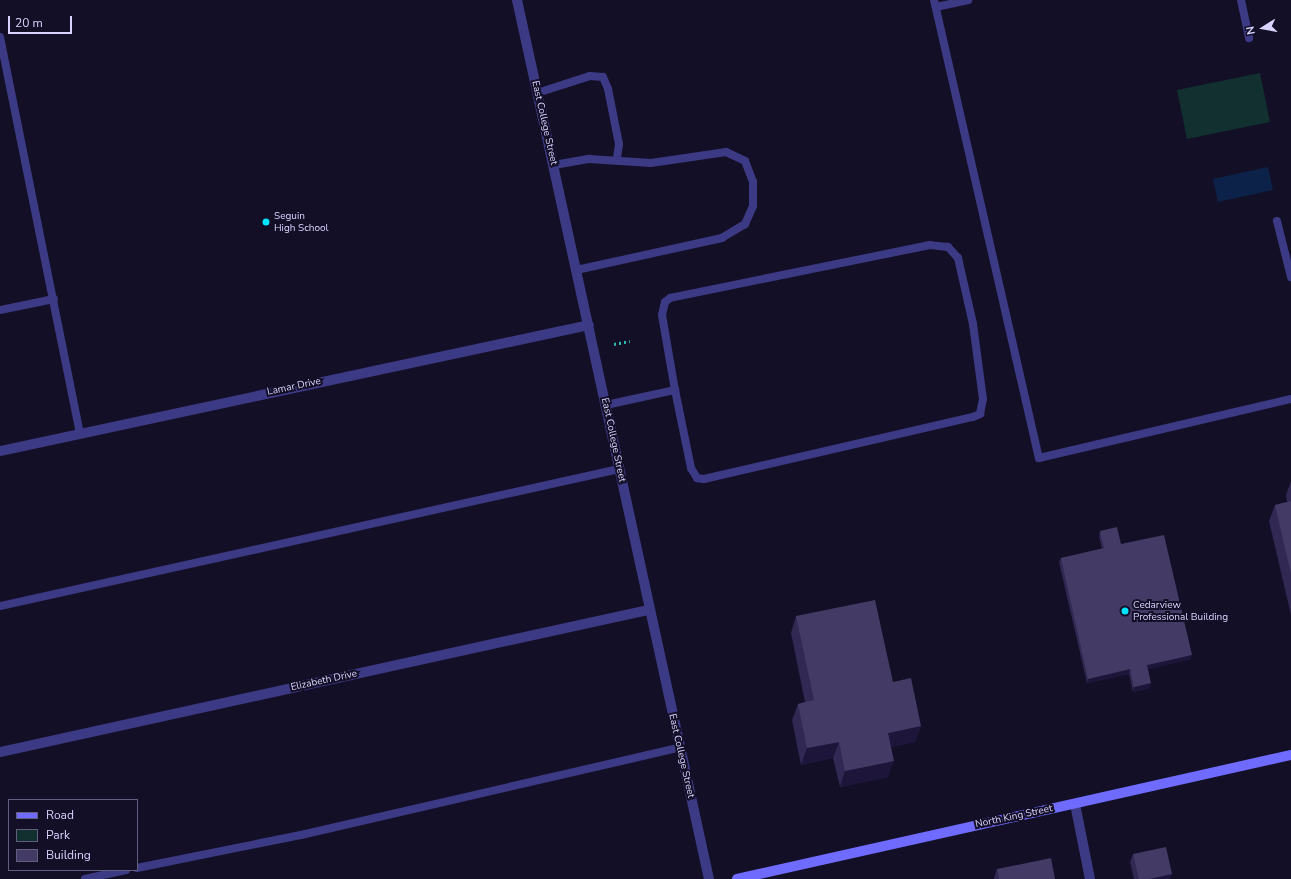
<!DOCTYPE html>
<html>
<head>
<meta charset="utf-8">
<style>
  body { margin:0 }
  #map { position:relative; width:1291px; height:879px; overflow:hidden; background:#130f26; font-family:"Nunito Sans",sans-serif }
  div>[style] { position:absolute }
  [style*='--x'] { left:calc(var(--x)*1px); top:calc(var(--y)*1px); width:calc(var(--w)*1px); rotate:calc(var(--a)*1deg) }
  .green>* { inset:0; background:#12302f }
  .water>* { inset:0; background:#0c2248 }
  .path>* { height:2.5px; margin-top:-1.25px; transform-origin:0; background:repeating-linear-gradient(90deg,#2fb8b0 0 2px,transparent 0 5px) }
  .service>* { height:8px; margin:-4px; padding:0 4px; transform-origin:4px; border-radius:4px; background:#3d3a85 }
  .minor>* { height:10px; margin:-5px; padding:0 5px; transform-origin:5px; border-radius:5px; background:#3d3a85 }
  .tertiary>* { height:10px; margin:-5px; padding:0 5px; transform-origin:5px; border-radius:5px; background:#3d3a85 }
  .secondary>* { height:10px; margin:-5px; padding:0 5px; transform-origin:5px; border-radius:5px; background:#6f6bff }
  .wall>* { inset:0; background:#312854 }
  .shaded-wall>* { inset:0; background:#1d163a }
  .building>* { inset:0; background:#433a66 }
  .dots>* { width:11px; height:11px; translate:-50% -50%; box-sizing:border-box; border:2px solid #130f26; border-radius:50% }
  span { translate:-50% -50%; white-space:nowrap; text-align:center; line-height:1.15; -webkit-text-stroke:4px #130f26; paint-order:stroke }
  .street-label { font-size:10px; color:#d9d4ff }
  .poi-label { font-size:10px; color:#d9d4ff }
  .left { translate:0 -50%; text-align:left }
  .legend { position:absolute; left:8px; top:799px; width:130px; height:72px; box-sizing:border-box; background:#130f26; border:1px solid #625e7d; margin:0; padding:5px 7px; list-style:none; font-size:12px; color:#d9d4ff }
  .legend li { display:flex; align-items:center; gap:8px; height:20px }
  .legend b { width:20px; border:1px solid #625e7d }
  .north { position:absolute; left:1243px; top:8px; width:40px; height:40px; -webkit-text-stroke:3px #130f26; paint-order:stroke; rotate:259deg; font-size:11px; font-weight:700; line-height:16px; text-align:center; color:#d9d4ff }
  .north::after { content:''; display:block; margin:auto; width:14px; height:18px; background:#d9d4ff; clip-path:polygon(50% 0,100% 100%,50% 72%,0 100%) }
  .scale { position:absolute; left:8px; top:16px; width:64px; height:18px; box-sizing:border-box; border:2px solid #d9d4ff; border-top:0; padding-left:5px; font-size:12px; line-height:14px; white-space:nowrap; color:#d9d4ff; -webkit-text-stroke:3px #130f26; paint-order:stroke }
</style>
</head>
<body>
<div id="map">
  <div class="green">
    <div style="clip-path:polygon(1260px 73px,1270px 122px,1187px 139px,1177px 90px)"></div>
  </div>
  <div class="water">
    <div style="clip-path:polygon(1268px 167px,1273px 190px,1218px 202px,1213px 179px)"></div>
  </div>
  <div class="path">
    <div style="--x:614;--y:344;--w:16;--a:-11"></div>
  </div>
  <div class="service">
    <div style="--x:934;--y:0;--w:470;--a:77.1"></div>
    <div style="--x:1039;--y:458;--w:259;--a:-13.2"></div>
    <div style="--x:1241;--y:0;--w:39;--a:78"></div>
    <div style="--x:936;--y:7;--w:33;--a:-12"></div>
    <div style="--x:0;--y:37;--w:403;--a:78.6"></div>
    <div style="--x:537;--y:93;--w:56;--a:-17.8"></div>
    <div style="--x:590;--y:76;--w:13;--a:4"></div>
    <div style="--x:603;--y:77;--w:13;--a:67"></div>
    <div style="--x:608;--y:89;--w:56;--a:78.7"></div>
    <div style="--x:619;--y:144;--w:15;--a:98"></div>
    <div style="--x:554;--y:165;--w:36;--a:-10"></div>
    <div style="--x:589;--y:159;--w:62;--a:3.7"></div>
    <div style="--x:651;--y:163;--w:76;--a:-8.3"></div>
    <div style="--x:726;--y:152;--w:21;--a:25"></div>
    <div style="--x:745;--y:161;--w:22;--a:69"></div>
    <div style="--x:753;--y:182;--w:24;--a:90"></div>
    <div style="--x:753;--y:206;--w:20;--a:114"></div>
    <div style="--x:745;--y:224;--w:27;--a:149"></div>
    <div style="--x:722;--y:238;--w:148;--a:167.6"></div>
    <div style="--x:1277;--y:221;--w:58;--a:76"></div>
    <div style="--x:0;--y:310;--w:55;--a:-11.5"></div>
    <div style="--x:606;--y:405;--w:71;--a:-12.3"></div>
    <div style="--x:675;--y:390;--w:80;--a:78.4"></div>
    <div style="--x:691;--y:468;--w:12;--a:59"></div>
    <div style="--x:697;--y:478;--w:7;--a:8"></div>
    <div style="--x:704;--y:479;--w:276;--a:-13"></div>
    <div style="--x:973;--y:417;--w:8;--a:-23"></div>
    <div style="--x:980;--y:414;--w:15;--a:-79"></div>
    <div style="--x:983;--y:399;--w:76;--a:-97.6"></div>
    <div style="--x:973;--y:324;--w:68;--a:-102.8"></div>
    <div style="--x:958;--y:258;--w:15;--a:-132"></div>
    <div style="--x:948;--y:247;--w:18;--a:-174"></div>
    <div style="--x:930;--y:245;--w:265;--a:168.5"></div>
    <div style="--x:670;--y:298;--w:6;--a:141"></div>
    <div style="--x:665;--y:302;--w:13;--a:103"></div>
    <div style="--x:662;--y:315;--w:76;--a:80.2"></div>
    <div style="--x:0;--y:606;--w:634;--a:-12.48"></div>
    <div style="--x:137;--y:868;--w:167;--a:-11.4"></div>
    <div style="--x:301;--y:835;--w:388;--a:-13"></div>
    <div style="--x:85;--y:879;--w:42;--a:-12.4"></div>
  </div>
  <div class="minor">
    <div style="--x:0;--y:451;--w:602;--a:-12.07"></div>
    <div style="--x:0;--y:752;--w:663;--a:-12.36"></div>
    <div style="--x:1075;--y:804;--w:76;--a:78.7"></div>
  </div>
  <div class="tertiary">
    <div style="--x:517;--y:0;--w:900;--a:77.68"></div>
  </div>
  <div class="secondary">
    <div style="--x:737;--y:879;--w:568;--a:-12.62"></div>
  </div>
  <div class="wall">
    <div style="clip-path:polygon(1291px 481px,1291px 615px,1269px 521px,1275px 505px,1287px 502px,1286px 495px)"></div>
    <div style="clip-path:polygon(1100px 531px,1121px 544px,1191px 659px,1148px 669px,1150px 688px,1133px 692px,1129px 674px,1087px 683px,1059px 562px,1061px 558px,1102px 549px,1099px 536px)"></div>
    <div style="clip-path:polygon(796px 616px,893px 682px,921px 726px,915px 742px,891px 747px,888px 777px,840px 787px,833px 758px,801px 765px,792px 720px,798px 704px,805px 702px,791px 633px)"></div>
    <div style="clip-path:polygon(1133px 854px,1172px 874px,1170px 879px,1134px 879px,1130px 862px)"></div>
    <div style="clip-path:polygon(997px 869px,1055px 879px,994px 879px,994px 878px)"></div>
  </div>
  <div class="shaded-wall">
    <div style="clip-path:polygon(1192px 655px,1191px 659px,1145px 670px,1147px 665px)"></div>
    <div style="clip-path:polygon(1130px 669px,1129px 674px,1087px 683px,1088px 679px)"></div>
    <div style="clip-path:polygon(1151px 683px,1150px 688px,1133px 692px,1134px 687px)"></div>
    <div style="clip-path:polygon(921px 726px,915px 742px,882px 749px,888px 733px)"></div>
    <div style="clip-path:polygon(839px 742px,833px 758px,801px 765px,807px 748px)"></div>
    <div style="clip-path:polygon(894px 761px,888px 777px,840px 787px,845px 771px)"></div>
    <div style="clip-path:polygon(1172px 874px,1170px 879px,1149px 879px)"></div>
  </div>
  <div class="building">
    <div style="clip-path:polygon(1291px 501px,1291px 574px,1275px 505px)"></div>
    <div style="clip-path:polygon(1117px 527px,1121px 544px,1164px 535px,1192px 655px,1147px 665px,1151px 683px,1134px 687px,1130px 669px,1088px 679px,1061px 558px,1104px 548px,1100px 531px)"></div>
    <div style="clip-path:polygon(875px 600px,893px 682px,911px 678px,921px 726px,888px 733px,894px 761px,845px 771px,839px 742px,807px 748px,798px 704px,814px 700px,796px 616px)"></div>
    <div style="clip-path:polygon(1166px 847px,1172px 874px,1149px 879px,1139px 879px,1133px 854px)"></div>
    <div style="clip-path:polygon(1051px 858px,1055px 879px,999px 879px,997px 869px)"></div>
  </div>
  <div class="dots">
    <div style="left:266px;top:222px;background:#00e5ff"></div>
    <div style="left:1125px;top:611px;background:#00e5ff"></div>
  </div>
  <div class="street-label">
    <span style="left:544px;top:123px;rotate:77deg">East College Street</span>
    <span style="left:294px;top:387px;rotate:-12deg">Lamar Drive</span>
    <span style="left:613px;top:440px;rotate:78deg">East College Street</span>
    <span style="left:324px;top:681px;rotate:-12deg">Elizabeth Drive</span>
    <span style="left:681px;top:756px;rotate:77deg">East College Street</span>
    <span style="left:1014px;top:817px;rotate:-12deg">North King Street</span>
  </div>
  <div class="poi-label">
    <span class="left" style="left:274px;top:222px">Seguin<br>High School</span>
    <span class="left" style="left:1133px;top:611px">Cedarview<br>Professional Building</span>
  </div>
  <ul class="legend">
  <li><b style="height:5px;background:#6f6bff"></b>Road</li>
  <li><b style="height:11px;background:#12302f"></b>Park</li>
  <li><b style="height:11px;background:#433a66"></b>Building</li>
  </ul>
  <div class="north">N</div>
  <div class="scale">20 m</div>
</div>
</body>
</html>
